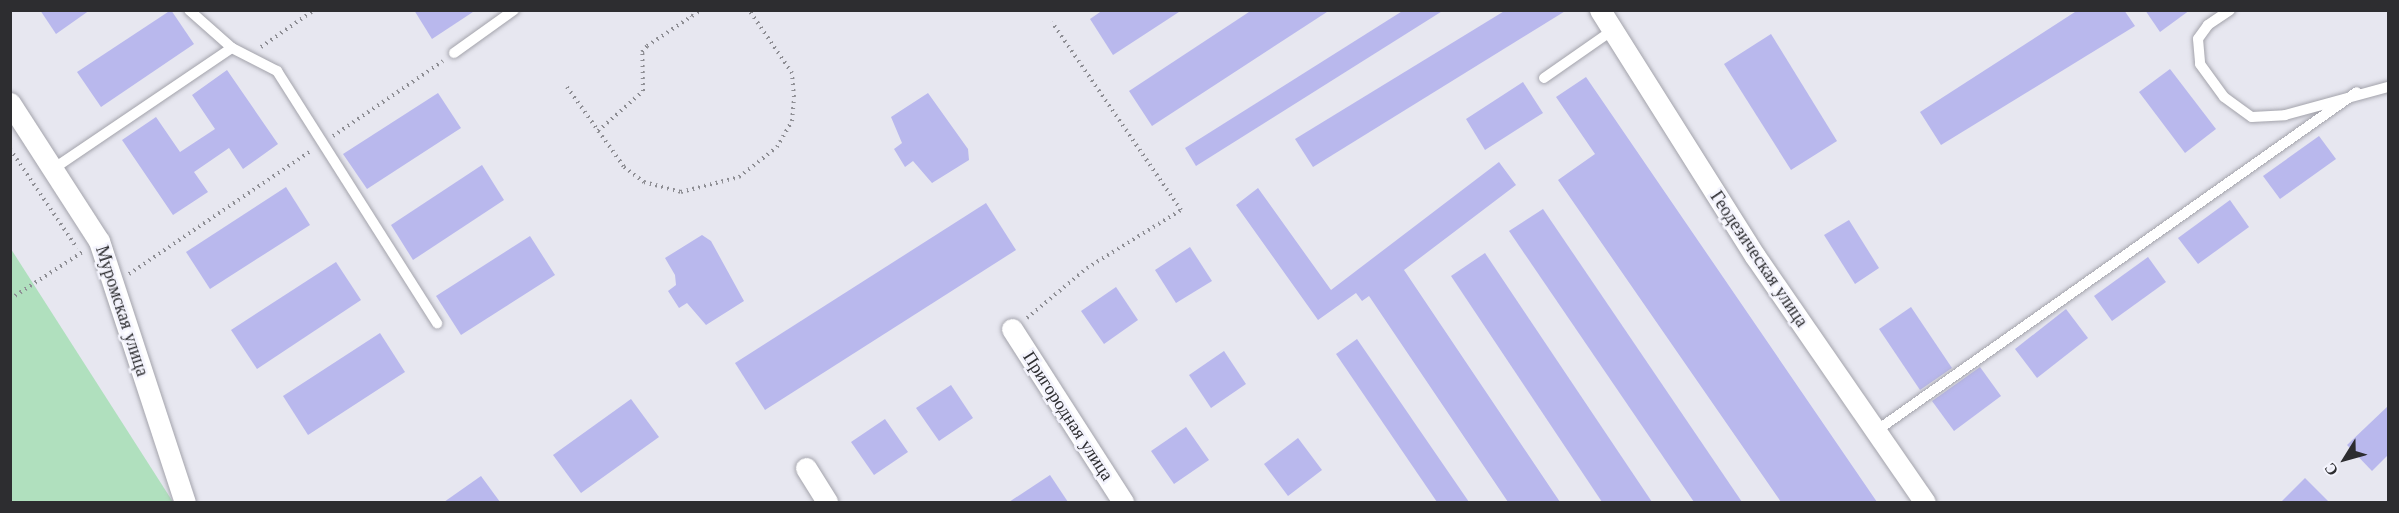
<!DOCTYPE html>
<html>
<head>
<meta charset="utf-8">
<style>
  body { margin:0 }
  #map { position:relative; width:2399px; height:513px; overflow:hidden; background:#e7e7f0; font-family:"Libre Baskerville",serif }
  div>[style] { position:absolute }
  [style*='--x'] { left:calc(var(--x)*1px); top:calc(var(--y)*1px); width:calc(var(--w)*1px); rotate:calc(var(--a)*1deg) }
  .green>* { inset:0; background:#b0e0be }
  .building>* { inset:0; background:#b9b8ed }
  .path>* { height:4px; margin-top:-2px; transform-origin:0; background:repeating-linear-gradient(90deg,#8e8e94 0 1.5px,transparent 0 6px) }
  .roads { filter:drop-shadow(0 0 2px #a3a3ab) drop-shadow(0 0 2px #a3a3ab) }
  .service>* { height:10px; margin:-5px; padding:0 5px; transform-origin:5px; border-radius:5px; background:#fff }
  .minor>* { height:21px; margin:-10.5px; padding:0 10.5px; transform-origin:10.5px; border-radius:10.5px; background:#fff }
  span { translate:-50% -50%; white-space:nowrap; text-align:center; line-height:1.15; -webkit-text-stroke:5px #f4f4fd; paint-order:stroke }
  .street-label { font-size:18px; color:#2d2d30 }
  .frame { position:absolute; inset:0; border:12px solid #2d2d30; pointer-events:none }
  .north { position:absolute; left:2315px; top:429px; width:60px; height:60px; -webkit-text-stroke:4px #f4f4fd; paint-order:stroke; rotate:233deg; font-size:16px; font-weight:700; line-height:24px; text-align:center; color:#2d2d30 }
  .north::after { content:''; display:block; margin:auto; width:21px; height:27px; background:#2d2d30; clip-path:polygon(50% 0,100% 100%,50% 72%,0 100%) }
</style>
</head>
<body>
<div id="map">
  <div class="green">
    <div style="clip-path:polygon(11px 249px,173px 502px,11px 502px)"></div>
  </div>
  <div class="building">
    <div style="clip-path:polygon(40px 10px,90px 10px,56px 34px)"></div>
    <div style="clip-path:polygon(171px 10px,194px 44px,101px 107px,77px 72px)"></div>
    <div style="clip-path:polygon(414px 10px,476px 10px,432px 39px)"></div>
    <div style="clip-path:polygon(1103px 10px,1182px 10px,1113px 55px,1090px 19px)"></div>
    <div style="clip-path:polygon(1252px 10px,1330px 10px,1152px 126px,1129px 91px)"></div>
    <div style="clip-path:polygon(1404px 10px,1444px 10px,1196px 166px,1185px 148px)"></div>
    <div style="clip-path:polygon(1506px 10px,1567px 10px,1313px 167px,1295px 139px)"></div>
    <div style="clip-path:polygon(2078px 10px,2124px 10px,2135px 26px,1941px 145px,1920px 112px)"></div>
    <div style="clip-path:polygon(2145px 10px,2190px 10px,2160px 32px)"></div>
    <div style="clip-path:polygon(1771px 34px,1837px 141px,1791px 170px,1724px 64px)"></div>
    <div style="clip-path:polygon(2170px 69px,2216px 129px,2185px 153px,2139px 92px)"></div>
    <div style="clip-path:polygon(227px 70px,278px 144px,243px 169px,229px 148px,194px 172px,208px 192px,173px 215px,122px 140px,156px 117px,180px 152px,215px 129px,192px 95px)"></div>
    <div style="clip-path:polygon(1586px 77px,1877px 502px,1781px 502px,1558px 180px,1595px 154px,1556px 97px)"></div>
    <div style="clip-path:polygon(1523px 82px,1543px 113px,1485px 150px,1466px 119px)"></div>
    <div style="clip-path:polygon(438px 93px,461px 128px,367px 189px,343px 154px)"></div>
    <div style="clip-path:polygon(928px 93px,968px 149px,969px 160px,932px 183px,913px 161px,905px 167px,894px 149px,902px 143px,891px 117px)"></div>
    <div style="clip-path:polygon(2319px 136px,2336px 159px,2280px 199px,2263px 176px)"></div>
    <div style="clip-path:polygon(1499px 162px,1516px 185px,1404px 270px,1560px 502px,1508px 502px,1369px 296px,1362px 301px,1356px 293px,1318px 320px,1236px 205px,1258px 188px,1331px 290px)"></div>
    <div style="clip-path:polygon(482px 165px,504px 200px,413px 260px,391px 225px)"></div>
    <div style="clip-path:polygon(286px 187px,310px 225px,210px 289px,186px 252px)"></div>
    <div style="clip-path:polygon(2230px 200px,2249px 227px,2198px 264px,2178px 238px)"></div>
    <div style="clip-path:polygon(986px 203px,1016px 250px,765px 410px,735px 363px)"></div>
    <div style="clip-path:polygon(1543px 209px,1742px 502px,1694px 502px,1509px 231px)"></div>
    <div style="clip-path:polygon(1849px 220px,1879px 268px,1855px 284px,1824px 235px)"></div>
    <div style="clip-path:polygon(702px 235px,711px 241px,744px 301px,706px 325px,687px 303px,679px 308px,668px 291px,676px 285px,675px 275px,665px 258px)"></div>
    <div style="clip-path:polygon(530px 236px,555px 275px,461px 335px,436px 296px)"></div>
    <div style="clip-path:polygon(1190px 247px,1212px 281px,1176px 303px,1155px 270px)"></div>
    <div style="clip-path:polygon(1485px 253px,1652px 502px,1602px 502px,1451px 276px)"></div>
    <div style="clip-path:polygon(2148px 257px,2166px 282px,2112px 321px,2094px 296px)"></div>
    <div style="clip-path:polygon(336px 262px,361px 300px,257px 369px,231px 330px)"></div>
    <div style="clip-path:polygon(1116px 287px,1138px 320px,1104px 344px,1081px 311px)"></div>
    <div style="clip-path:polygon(1911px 307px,1952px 368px,1920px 390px,1879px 329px)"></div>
    <div style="clip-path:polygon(2066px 309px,2088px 338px,2037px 378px,2015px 349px)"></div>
    <div style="clip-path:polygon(380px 333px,405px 372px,308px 435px,283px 396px)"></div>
    <div style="clip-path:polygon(1357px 339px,1469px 502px,1437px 502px,1336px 354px)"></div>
    <div style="clip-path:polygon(1224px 351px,1246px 384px,1211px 408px,1189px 375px)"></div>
    <div style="clip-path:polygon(1980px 367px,2001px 396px,1954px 431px,1932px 401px)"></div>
    <div style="clip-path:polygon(951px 385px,973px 418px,939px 441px,916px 408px)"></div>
    <div style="clip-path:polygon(631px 399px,659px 437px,581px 493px,553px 455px)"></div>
    <div style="clip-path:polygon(2388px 406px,2388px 455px,2372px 471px,2347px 445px)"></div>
    <div style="clip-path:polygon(885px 419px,908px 452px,874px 475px,851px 442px)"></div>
    <div style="clip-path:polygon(1186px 427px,1209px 460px,1174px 484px,1151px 451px)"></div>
    <div style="clip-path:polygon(1298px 438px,1322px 470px,1288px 496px,1264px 464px)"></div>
    <div style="clip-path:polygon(1050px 475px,1068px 502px,1009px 502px)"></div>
    <div style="clip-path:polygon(481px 476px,500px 502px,444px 502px)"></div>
    <div style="clip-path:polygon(2305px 478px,2329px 502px,2281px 502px)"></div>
  </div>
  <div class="path">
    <div style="--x:688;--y:10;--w:7;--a:56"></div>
    <div style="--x:692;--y:16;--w:11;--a:-34"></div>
    <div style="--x:261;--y:47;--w:65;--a:-34.9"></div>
    <div style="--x:567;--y:87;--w:98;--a:54.5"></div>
    <div style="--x:624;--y:167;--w:25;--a:37"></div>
    <div style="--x:644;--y:182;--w:38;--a:15"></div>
    <div style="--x:681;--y:192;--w:60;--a:-14.5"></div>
    <div style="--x:739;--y:177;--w:48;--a:-38.3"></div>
    <div style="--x:777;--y:147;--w:30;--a:-60"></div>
    <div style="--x:792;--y:121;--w:24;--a:-85"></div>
    <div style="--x:794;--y:97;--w:24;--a:-95"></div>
    <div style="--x:792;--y:73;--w:76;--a:-124.3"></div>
    <div style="--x:598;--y:131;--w:60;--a:-41.6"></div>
    <div style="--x:643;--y:91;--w:39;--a:-91"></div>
    <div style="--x:642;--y:52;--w:8;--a:-50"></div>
    <div style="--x:647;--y:46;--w:54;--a:-33.7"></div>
    <div style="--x:333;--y:136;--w:133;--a:-34.3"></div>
    <div style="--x:10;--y:149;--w:120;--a:55.9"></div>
    <div style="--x:129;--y:274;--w:221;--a:-34.1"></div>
    <div style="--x:10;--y:299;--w:88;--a:-33"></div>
    <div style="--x:1027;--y:318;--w:78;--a:-39.8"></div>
    <div style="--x:1087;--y:268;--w:110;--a:-31.7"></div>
    <div style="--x:1181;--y:210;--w:228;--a:-124.5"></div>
  </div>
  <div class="roads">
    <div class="service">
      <div style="--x:2230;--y:10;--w:27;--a:146"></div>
      <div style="--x:2208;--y:25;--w:17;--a:126"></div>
      <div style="--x:2198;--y:39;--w:25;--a:85"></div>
      <div style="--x:2200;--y:64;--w:41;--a:54"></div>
      <div style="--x:2224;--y:97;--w:34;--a:36"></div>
      <div style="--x:2252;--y:117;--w:33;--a:-3"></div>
      <div style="--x:2285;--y:115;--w:107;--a:-15.2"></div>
      <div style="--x:232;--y:48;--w:51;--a:27.1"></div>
      <div style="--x:277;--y:71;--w:299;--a:57.6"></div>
      <div style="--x:454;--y:53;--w:74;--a:-35.6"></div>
      <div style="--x:1544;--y:78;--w:80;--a:-34.9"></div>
      <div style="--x:53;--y:169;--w:216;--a:-34.1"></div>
      <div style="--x:232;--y:48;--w:57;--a:-138.5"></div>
      <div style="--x:1876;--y:431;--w:588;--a:-35.18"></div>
    </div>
    <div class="minor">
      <div style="--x:1600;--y:10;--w:291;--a:57.8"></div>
      <div style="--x:1755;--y:256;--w:299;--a:55.4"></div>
      <div style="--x:10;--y:103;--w:164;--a:57.2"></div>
      <div style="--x:99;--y:241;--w:275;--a:71.8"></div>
      <div style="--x:1012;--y:329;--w:206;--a:57.3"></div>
      <div style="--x:806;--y:468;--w:40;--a:58"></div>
    </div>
  </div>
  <div class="street-label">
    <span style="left:1759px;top:259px;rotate:56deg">Геодезическая улица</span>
    <span style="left:122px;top:311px;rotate:72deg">Муромская улица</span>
    <span style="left:1068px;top:416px;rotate:57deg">Пригородная улица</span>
  </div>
  <div class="frame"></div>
  <div class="north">С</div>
</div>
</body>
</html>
